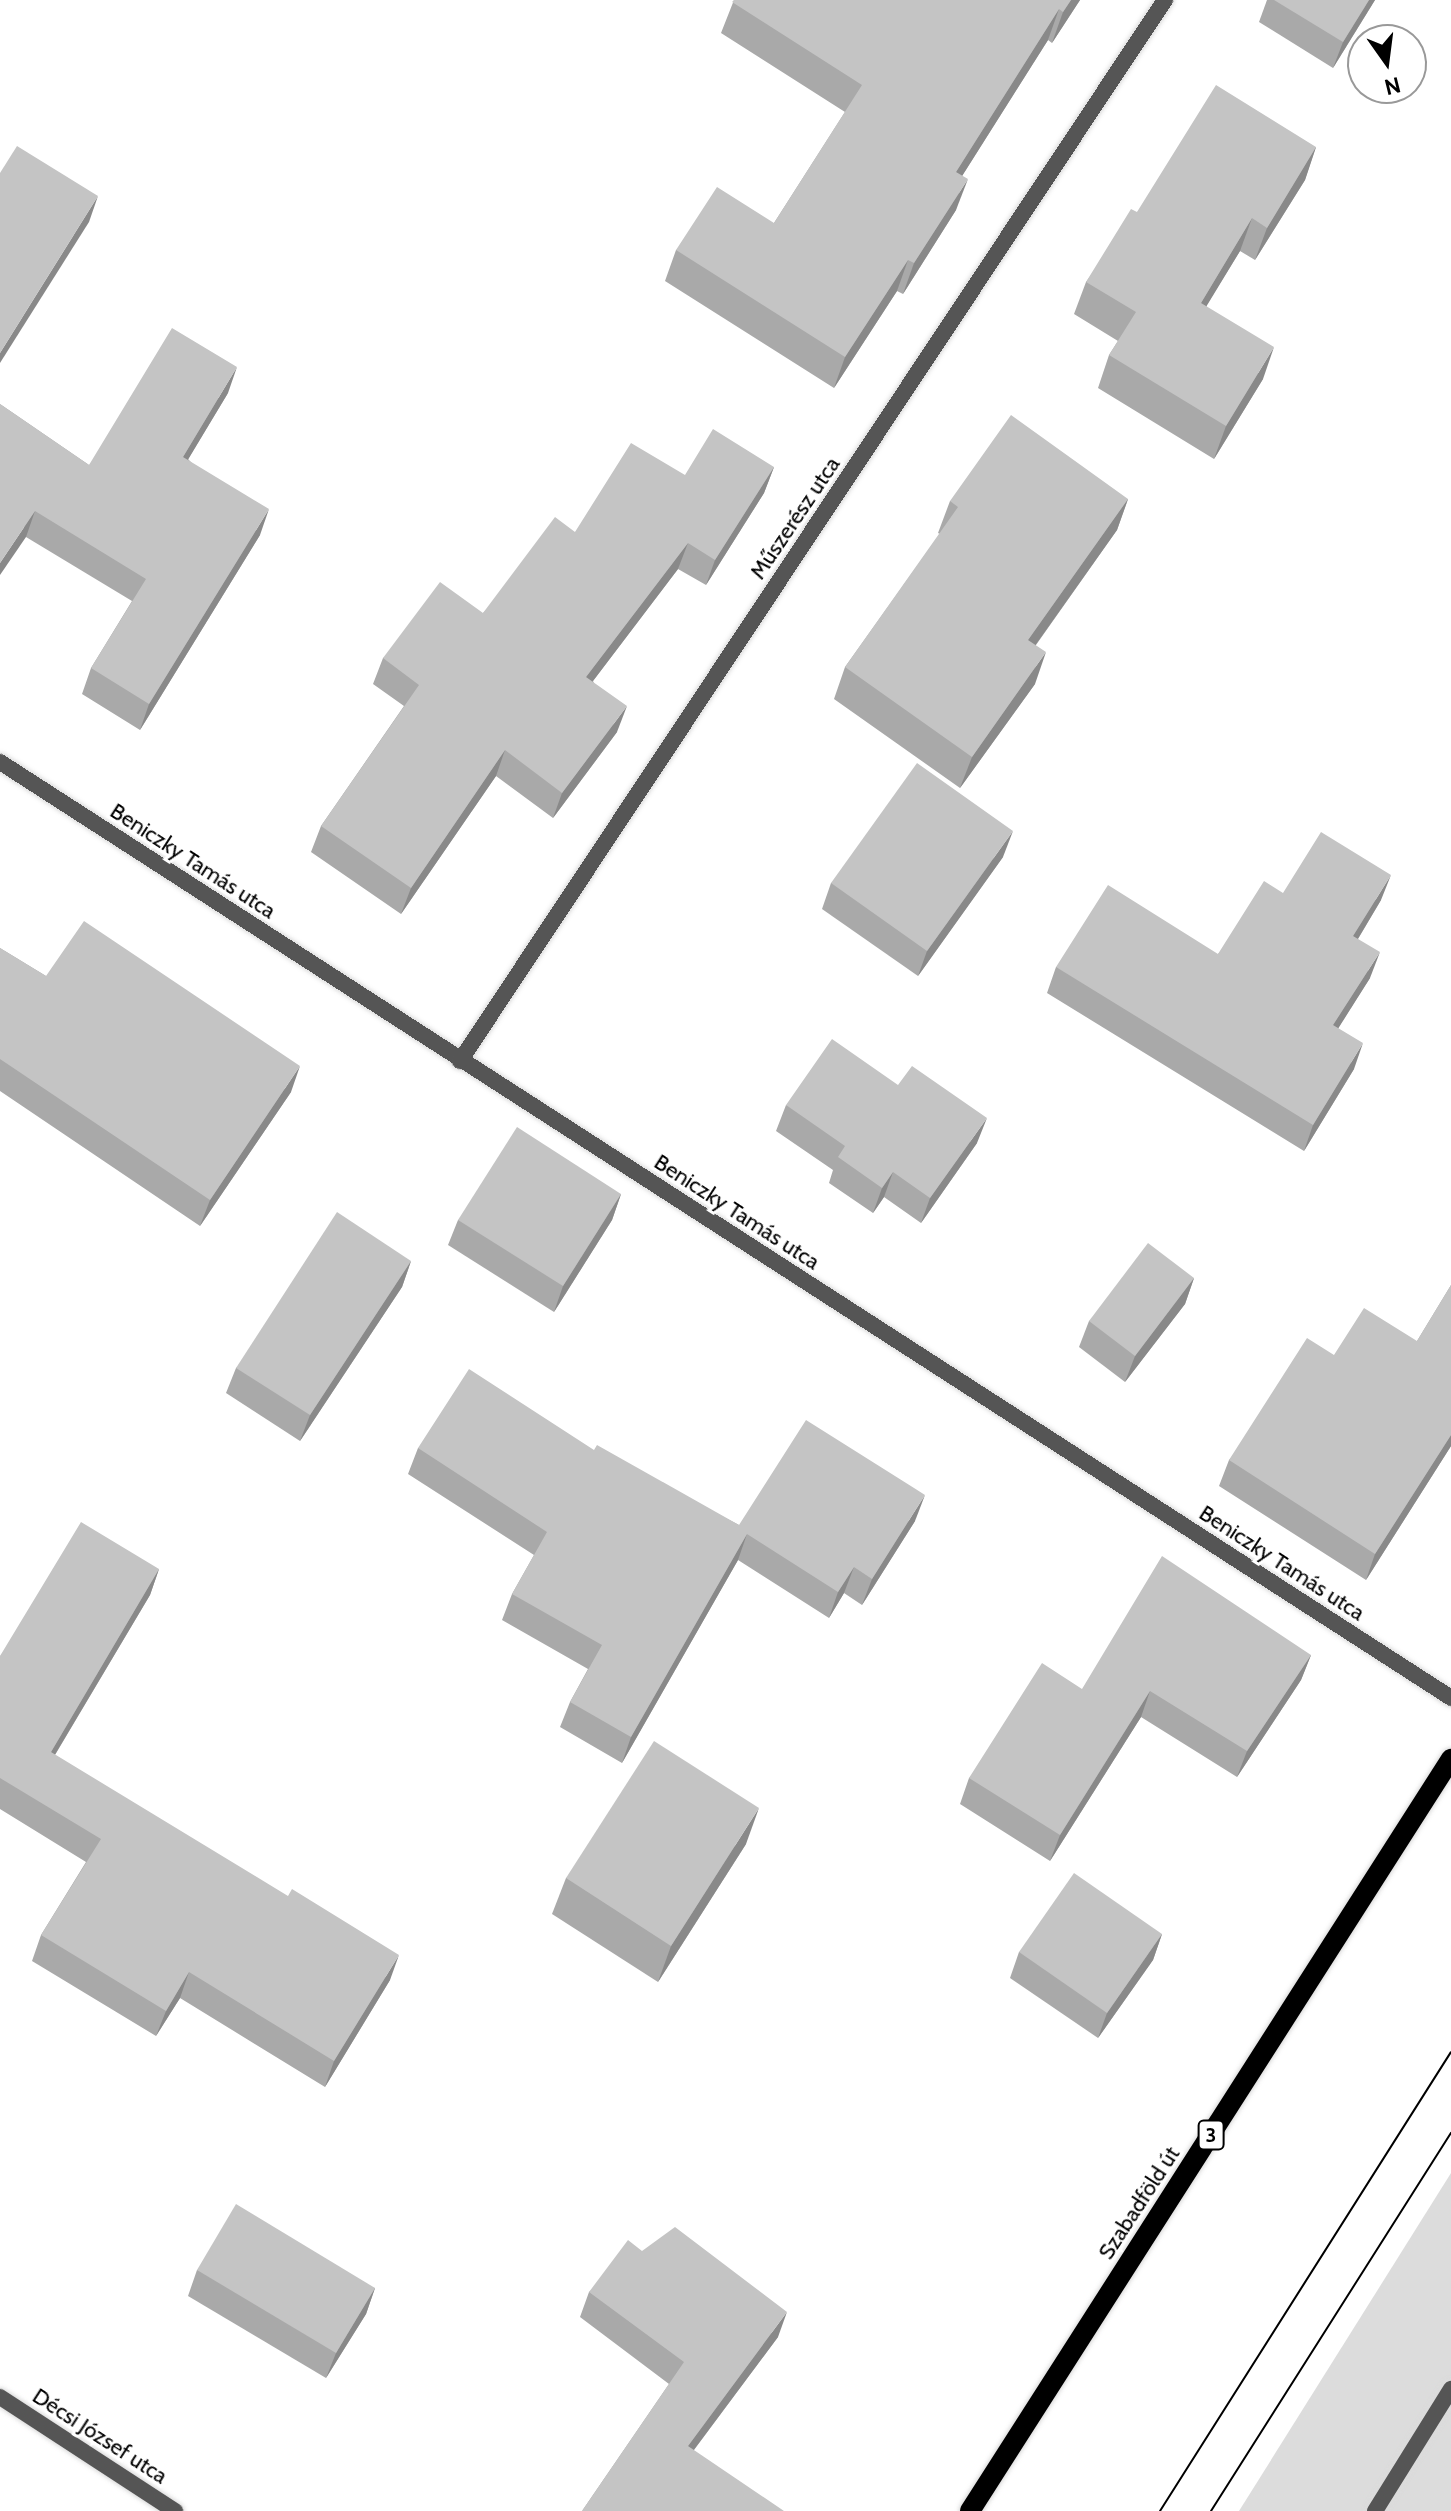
<!DOCTYPE html>
<html>
<head>
<meta charset="utf-8">
<style>
  body { margin:0 }
  #map { position:relative; width:1451px; height:2511px; overflow:hidden; background:#fff; font-family:Cabin,sans-serif }
  div>[style] { position:absolute }
  [style*='--x'] { left:calc(var(--x)*1px); top:calc(var(--y)*1px); width:calc(var(--w)*1px); rotate:calc(var(--a)*1deg) }
  .green>* { inset:0; background:#dcdcdc }
  .roads { filter:drop-shadow(0 0 2px #dbdbdb) drop-shadow(0 0 2px #dbdbdb) }
  .minor>* { height:16px; margin:-8px; padding:0 8px; transform-origin:8px; border-radius:8px; background:#555 }
  .primary>* { height:20px; margin:-10px; padding:0 10px; transform-origin:10px; border-radius:10px; background:#000 }
  .tram>* { height:2px; margin:-1px; padding:0 1px; transform-origin:1px; border-radius:1px; background:#000 }
  .wall>* { inset:0; background:#a9a9a9 }
  .shaded-wall>* { inset:0; background:#898989 }
  .building>* { inset:0; background:#c4c4c4 }
  span { translate:-50% -50%; white-space:nowrap; text-align:center; line-height:1.15; -webkit-text-stroke:6px #fff; paint-order:stroke }
  .shield-label span { padding:2px 6px; background:#fff; border:2px solid; border-radius:6px; -webkit-text-stroke-width:0 }
  .shield-label { font-size:20px; color:#000; font-weight:700 }
  .street-label { font-size:22px; color:#000 }
  .north { position:absolute; left:1347px; top:24px; width:80px; height:80px; box-sizing:border-box; background:#fff; border:2px solid #999; border-radius:50%; rotate:166deg; font-size:22px; font-weight:700; line-height:32px; text-align:center; color:#000 }
  .north::after { content:''; display:block; margin:auto; width:28px; height:36px; background:#000; clip-path:polygon(50% 0,100% 100%,50% 72%,0 100%) }
</style>
</head>
<body>
<div id="map">
  <div class="green">
    <div style="clip-path:polygon(1451px 2173px,1451px 2511px,1239px 2511px)"></div>
  </div>
  <div class="roads">
    <div class="minor">
      <div style="--x:0;--y:762;--w:1727;--a:32.82"></div>
      <div style="--x:460;--y:1061;--w:1274;--a:-56.4"></div>
      <div style="--x:0;--y:2397;--w:209;--a:33.1"></div>
      <div style="--x:1375;--y:2511;--w:144;--a:-58.1"></div>
    </div>
    <div class="primary">
      <div style="--x:970;--y:2511;--w:893;--a:-57.4"></div>
    </div>
  </div>
  <div class="tram">
    <div style="--x:1160;--y:2511;--w:543;--a:-57.63"></div>
    <div style="--x:1211;--y:2511;--w:448;--a:-57.6"></div>
  </div>
  <div class="wall">
    <div style="clip-path:polygon(734px 0,1080px 0,1052px 43px,1048px 40px,962px 176px,956px 210px,903px 294px,897px 291px,834px 388px,665px 281px,676px 250px,774px 223px,845px 112px,721px 33px)"></div>
    <div style="clip-path:polygon(1267px 0,1375px 0,1333px 68px,1259px 22px)"></div>
    <div style="clip-path:polygon(1316px 147px,1305px 180px,1255px 260px,1240px 251px,1206px 306px,1263px 379px,1214px 459px,1098px 388px,1109px 355px,1118px 341px,1074px 314px,1086px 282px,1137px 212px)"></div>
    <div style="clip-path:polygon(228px 393px,188px 459px,260px 535px,140px 730px,82px 694px,91px 668px,132px 601px,26px 537px,0 404px,89px 465px)"></div>
    <div style="clip-path:polygon(774px 467px,764px 493px,706px 585px,678px 569px,593px 681px,617px 732px,553px 818px,496px 776px,401px 914px,311px 852px,321px 826px,404px 706px,373px 684px,383px 658px,483px 613px,575px 532px)"></div>
    <div style="clip-path:polygon(1128px 499px,1117px 530px,1036px 645px,1035px 684px,960px 788px,834px 699px,845px 667px,940px 534px,938px 533px,950px 501px)"></div>
    <div style="clip-path:polygon(1003px 857px,918px 976px,822px 909px,831px 883px)"></div>
    <div style="clip-path:polygon(1283px 893px,1381px 900px,1358px 939px,1370px 978px,1338px 1028px,1354px 1069px,1304px 1151px,1047px 993px,1056px 967px,1218px 954px)"></div>
    <div style="clip-path:polygon(0 948px,46px 976px,291px 1092px,200px 1226px,0 1091px)"></div>
    <div style="clip-path:polygon(786px 1105px,977px 1143px,921px 1223px,884px 1197px,873px 1213px,829px 1183px,833px 1170px,776px 1131px)"></div>
    <div style="clip-path:polygon(621px 1194px,612px 1220px,554px 1312px,448px 1245px,458px 1220px)"></div>
    <div style="clip-path:polygon(411px 1261px,402px 1287px,300px 1441px,226px 1393px,236px 1368px)"></div>
    <div style="clip-path:polygon(1194px 1278px,1185px 1304px,1125px 1382px,1079px 1347px,1089px 1321px)"></div>
    <div style="clip-path:polygon(1451px 1285px,1451px 1446px,1366px 1580px,1219px 1486px,1229px 1460px,1334px 1355px,1417px 1341px)"></div>
    <div style="clip-path:polygon(418px 1448px,594px 1450px,739px 1525px,915px 1521px,862px 1605px,844px 1593px,829px 1618px,738px 1560px,622px 1763px,560px 1727px,570px 1702px,588px 1669px,502px 1620px,512px 1594px,534px 1555px,408px 1474px)"></div>
    <div style="clip-path:polygon(159px 1569px,150px 1595px,55px 1755px,390px 1980px,325px 2087px,180px 1998px,156px 2036px,32px 1961px,41px 1935px,86px 1862px,0 1809px,0 1656px)"></div>
    <div style="clip-path:polygon(1311px 1655px,1301px 1680px,1237px 1777px,1141px 1717px,1050px 1861px,960px 1804px,969px 1778px,1082px 1689px)"></div>
    <div style="clip-path:polygon(746px 1844px,658px 1982px,552px 1914px,566px 1878px)"></div>
    <div style="clip-path:polygon(1162px 1934px,1153px 1960px,1098px 2038px,1010px 1978px,1019px 1952px)"></div>
    <div style="clip-path:polygon(642px 2251px,778px 2337px,694px 2450px,582px 2511px,669px 2384px,580px 2317px,589px 2292px)"></div>
    <div style="clip-path:polygon(197px 2270px,375px 2288px,366px 2314px,326px 2378px,188px 2296px)"></div>
  </div>
  <div class="shaded-wall">
    <div style="clip-path:polygon(1071px 0,1080px 0,1052px 43px,1063px 12px)"></div>
    <div style="clip-path:polygon(1369px 0,1375px 0,1333px 68px,1343px 42px)"></div>
    <div style="clip-path:polygon(1059px 9px,1048px 40px,945px 203px,956px 172px)"></div>
    <div style="clip-path:polygon(1316px 147px,1305px 180px,1255px 260px,1267px 228px)"></div>
    <div style="clip-path:polygon(968px 179px,956px 210px,903px 294px,914px 263px)"></div>
    <div style="clip-path:polygon(98px 196px,89px 222px,0 363px,0 353px)"></div>
    <div style="clip-path:polygon(1252px 218px,1240px 251px,1189px 335px,1201px 303px)"></div>
    <div style="clip-path:polygon(908px 260px,897px 291px,834px 388px,845px 357px)"></div>
    <div style="clip-path:polygon(1274px 347px,1263px 379px,1214px 459px,1226px 426px)"></div>
    <div style="clip-path:polygon(237px 367px,228px 393px,174px 483px,183px 457px)"></div>
    <div style="clip-path:polygon(774px 467px,764px 493px,706px 585px,715px 560px)"></div>
    <div style="clip-path:polygon(1128px 499px,1117px 530px,1017px 671px,1028px 640px)"></div>
    <div style="clip-path:polygon(269px 509px,260px 535px,140px 730px,149px 704px)"></div>
    <div style="clip-path:polygon(35px 511px,26px 537px,0 575px,0 563px)"></div>
    <div style="clip-path:polygon(688px 543px,678px 569px,577px 702px,586px 677px)"></div>
    <div style="clip-path:polygon(1046px 652px,1035px 684px,960px 788px,972px 757px)"></div>
    <div style="clip-path:polygon(627px 706px,617px 732px,553px 818px,562px 793px)"></div>
    <div style="clip-path:polygon(505px 750px,496px 776px,401px 914px,411px 888px)"></div>
    <div style="clip-path:polygon(1013px 831px,1003px 857px,918px 976px,927px 951px)"></div>
    <div style="clip-path:polygon(1391px 875px,1381px 900px,1344px 962px,1353px 936px)"></div>
    <div style="clip-path:polygon(1380px 952px,1370px 978px,1324px 1051px,1333px 1025px)"></div>
    <div style="clip-path:polygon(1363px 1043px,1354px 1069px,1304px 1151px,1313px 1125px)"></div>
    <div style="clip-path:polygon(300px 1066px,291px 1092px,200px 1226px,210px 1200px)"></div>
    <div style="clip-path:polygon(987px 1118px,977px 1143px,921px 1223px,930px 1198px)"></div>
    <div style="clip-path:polygon(893px 1172px,884px 1197px,873px 1213px,882px 1188px)"></div>
    <div style="clip-path:polygon(621px 1194px,612px 1220px,554px 1312px,563px 1286px)"></div>
    <div style="clip-path:polygon(411px 1261px,402px 1287px,300px 1441px,310px 1415px)"></div>
    <div style="clip-path:polygon(1194px 1278px,1185px 1304px,1125px 1382px,1135px 1356px)"></div>
    <div style="clip-path:polygon(1451px 1435px,1451px 1446px,1366px 1580px,1375px 1554px)"></div>
    <div style="clip-path:polygon(925px 1495px,915px 1521px,862px 1605px,872px 1579px)"></div>
    <div style="clip-path:polygon(747px 1534px,738px 1560px,622px 1763px,631px 1737px)"></div>
    <div style="clip-path:polygon(854px 1567px,844px 1593px,829px 1618px,838px 1592px)"></div>
    <div style="clip-path:polygon(159px 1569px,150px 1595px,41px 1778px,51px 1752px)"></div>
    <div style="clip-path:polygon(1311px 1655px,1301px 1680px,1237px 1777px,1247px 1751px)"></div>
    <div style="clip-path:polygon(1150px 1691px,1141px 1717px,1050px 1861px,1060px 1835px)"></div>
    <div style="clip-path:polygon(759px 1808px,746px 1844px,658px 1982px,671px 1946px)"></div>
    <div style="clip-path:polygon(1162px 1934px,1153px 1960px,1098px 2038px,1107px 2013px)"></div>
    <div style="clip-path:polygon(399px 1955px,390px 1980px,325px 2087px,334px 2061px)"></div>
    <div style="clip-path:polygon(189px 1972px,180px 1998px,156px 2036px,166px 2011px)"></div>
    <div style="clip-path:polygon(375px 2288px,366px 2314px,326px 2378px,336px 2353px)"></div>
    <div style="clip-path:polygon(787px 2312px,778px 2337px,678px 2471px,688px 2446px)"></div>
  </div>
  <div class="building">
    <div style="clip-path:polygon(734px 0,1071px 0,1063px 12px,1059px 9px,956px 172px,968px 179px,914px 263px,908px 260px,845px 357px,676px 250px,717px 187px,774px 223px,862px 85px,732px 2px)"></div>
    <div style="clip-path:polygon(1274px 0,1369px 0,1343px 42px)"></div>
    <div style="clip-path:polygon(1216px 85px,1316px 147px,1267px 228px,1252px 218px,1201px 303px,1274px 347px,1226px 426px,1109px 355px,1136px 312px,1086px 282px,1131px 209px,1137px 212px)"></div>
    <div style="clip-path:polygon(17px 146px,98px 196px,0 353px,0 173px)"></div>
    <div style="clip-path:polygon(172px 328px,237px 367px,183px 457px,269px 509px,149px 704px,91px 668px,146px 579px,35px 511px,0 563px,0 404px,89px 465px)"></div>
    <div style="clip-path:polygon(1011px 415px,1128px 499px,1028px 640px,1046px 652px,972px 757px,845px 667px,958px 507px,950px 501px)"></div>
    <div style="clip-path:polygon(713px 429px,774px 467px,715px 560px,688px 543px,586px 677px,627px 706px,562px 793px,505px 750px,411px 888px,321px 826px,419px 685px,383px 658px,440px 582px,483px 613px,555px 517px,575px 532px,631px 443px,685px 475px)"></div>
    <div style="clip-path:polygon(917px 763px,1013px 831px,927px 951px,831px 883px)"></div>
    <div style="clip-path:polygon(1321px 832px,1391px 875px,1353px 936px,1380px 952px,1333px 1025px,1363px 1043px,1313px 1125px,1056px 967px,1108px 885px,1218px 954px,1264px 881px,1283px 893px)"></div>
    <div style="clip-path:polygon(84px 921px,300px 1066px,210px 1200px,0 1059px,0 948px,46px 976px)"></div>
    <div style="clip-path:polygon(832px 1039px,898px 1085px,912px 1066px,987px 1118px,930px 1198px,893px 1172px,882px 1188px,838px 1157px,845px 1146px,786px 1105px)"></div>
    <div style="clip-path:polygon(517px 1127px,621px 1194px,563px 1286px,458px 1220px)"></div>
    <div style="clip-path:polygon(337px 1212px,411px 1261px,310px 1415px,236px 1368px)"></div>
    <div style="clip-path:polygon(1148px 1243px,1194px 1278px,1135px 1356px,1089px 1321px)"></div>
    <div style="clip-path:polygon(1451px 1285px,1451px 1435px,1375px 1554px,1229px 1460px,1307px 1338px,1334px 1355px,1364px 1308px,1417px 1341px)"></div>
    <div style="clip-path:polygon(469px 1369px,594px 1450px,597px 1445px,739px 1525px,806px 1420px,925px 1495px,872px 1579px,854px 1567px,838px 1592px,747px 1534px,631px 1737px,570px 1702px,602px 1645px,512px 1594px,547px 1532px,418px 1448px)"></div>
    <div style="clip-path:polygon(81px 1522px,159px 1569px,51px 1752px,288px 1896px,292px 1889px,399px 1955px,334px 2061px,189px 1972px,166px 2011px,41px 1935px,101px 1839px,0 1778px,0 1656px)"></div>
    <div style="clip-path:polygon(1162px 1556px,1311px 1655px,1247px 1751px,1150px 1691px,1060px 1835px,969px 1778px,1042px 1663px,1082px 1689px)"></div>
    <div style="clip-path:polygon(654px 1741px,759px 1808px,671px 1946px,566px 1878px)"></div>
    <div style="clip-path:polygon(1074px 1873px,1162px 1934px,1107px 2013px,1019px 1952px)"></div>
    <div style="clip-path:polygon(236px 2204px,375px 2288px,336px 2353px,197px 2270px)"></div>
    <div style="clip-path:polygon(675px 2227px,787px 2312px,688px 2446px,784px 2511px,582px 2511px,684px 2362px,589px 2292px,628px 2240px,642px 2251px)"></div>
  </div>
  <div class="shield-label">
    <span style="left:1211px;top:2135px">3</span>
  </div>
  <div class="street-label">
    <span style="left:795px;top:518px;rotate:-56deg">Műszerész utca</span>
    <span style="left:193px;top:861px;rotate:33deg">Beniczky Tamás utca</span>
    <span style="left:737px;top:1212px;rotate:33deg">Beniczky Tamás utca</span>
    <span style="left:1282px;top:1563px;rotate:33deg">Beniczky Tamás utca</span>
    <span style="left:1139px;top:2203px;rotate:-57deg">Szabadföld út</span>
    <span style="left:100px;top:2436px;rotate:33deg">Décsi József utca</span>
  </div>
  <div class="north">N</div>
</div>
</body>
</html>
